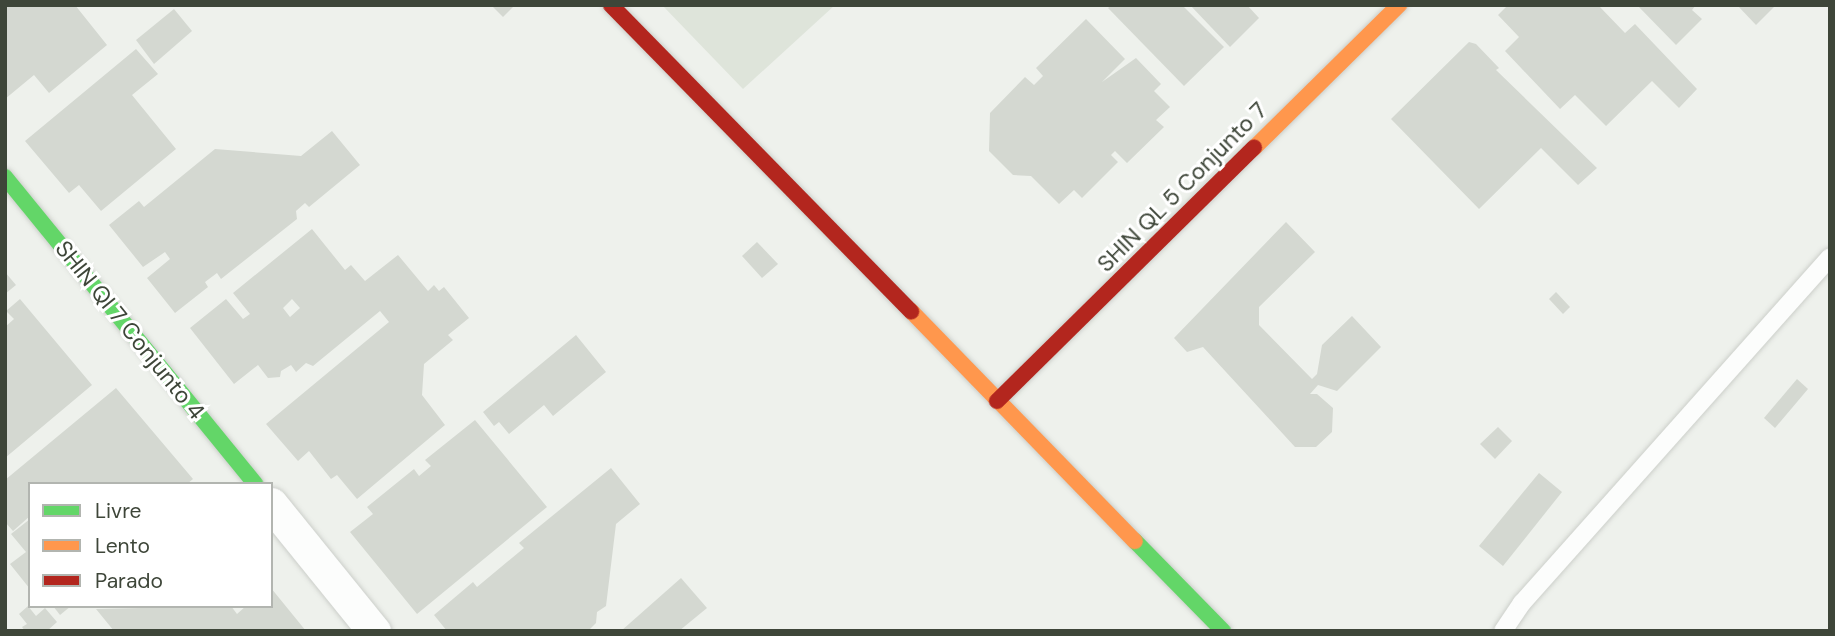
<!DOCTYPE html>
<html>
<head>
<meta charset="utf-8">
<style>
  body { margin:0 }
  #map { position:relative; width:1835px; height:636px; overflow:hidden; background:#eef1ec; font-family:"DM Sans",sans-serif }
  div>[style] { position:absolute }
  [style*='--x'] { left:calc(var(--x)*1px); top:calc(var(--y)*1px); width:calc(var(--w)*1px); rotate:calc(var(--a)*1deg) }
  .residential>* { inset:0; background:#dee4da }
  .building>* { inset:0; background:#d4d8d1 }
  .roads { filter:drop-shadow(0 0 2px #cccfca) drop-shadow(0 0 2px #cccfca) }
  .lane>* { height:18px; margin:-9px; padding:0 9px; transform-origin:9px; border-radius:9px; background:#fcfdfc }
  .street>* { height:33px; margin:-16.5px; padding:0 16.5px; transform-origin:16.5px; border-radius:16.5px; background:#fcfdfc }
  .fast>* { height:16px; margin:-8px; padding:0 8px; transform-origin:8px; border-radius:8px; background:#63d668 }
  .slow>* { height:16px; margin:-8px; padding:0 8px; transform-origin:8px; border-radius:8px; background:#ff974d }
  .jam>* { height:16px; margin:-8px; padding:0 8px; transform-origin:8px; border-radius:8px; background:#b3261e }
  span { translate:-50% -50%; white-space:nowrap; text-align:center; line-height:1.15; -webkit-text-stroke:6px #fff; paint-order:stroke }
  .street-label { font-size:23px; color:#3e4639 }
  .frame { position:absolute; inset:0; border:7px solid #3e4639; pointer-events:none }
  .legend { position:absolute; left:28px; top:482px; width:245px; height:126px; box-sizing:border-box; background:#fff; border:2px solid #b2b5b0; margin:0; padding:9px 12px; list-style:none; font-size:21px; color:#3e4639 }
  .legend li { display:flex; align-items:center; gap:14px; height:35px }
  .legend b { width:35px; border:2px solid #b2b5b0 }
</style>
</head>
<body>
<div id="map">
  <div class="residential">
    <div style="clip-path:polygon(662px 5px,835px 5px,743px 89px)"></div>
  </div>
  <div class="building">
    <div style="clip-path:polygon(5px 5px,75px 5px,107px 45px,49px 93px,34px 75px,5px 99px)"></div>
    <div style="clip-path:polygon(491px 5px,515px 5px,503px 17px)"></div>
    <div style="clip-path:polygon(1112px 5px,1182px 5px,1224px 47px,1184px 86px,1108px 8px)"></div>
    <div style="clip-path:polygon(1190px 5px,1247px 5px,1259px 18px,1230px 47px)"></div>
    <div style="clip-path:polygon(1508px 5px,1599px 6px,1625px 33px,1635px 24px,1697px 89px,1679px 108px,1652px 81px,1606px 126px,1575px 95px,1560px 109px,1505px 51px,1519px 37px,1498px 15px)"></div>
    <div style="clip-path:polygon(1637px 5px,1696px 5px,1692px 10px,1702px 19px,1676px 45px)"></div>
    <div style="clip-path:polygon(1737px 5px,1776px 5px,1756px 25px)"></div>
    <div style="clip-path:polygon(174px 9px,192px 31px,154px 64px,136px 40px)"></div>
    <div style="clip-path:polygon(1086px 19px,1125px 59px,1102px 82px,1136px 58px,1161px 84px,1154px 91px,1170px 107px,1156px 120px,1164px 127px,1127px 163px,1115px 151px,1111px 155px,1118px 162px,1082px 198px,1074px 190px,1059px 204px,1031px 176px,1013px 175px,989px 151px,990px 113px,1025px 77px,1034px 85px,1043px 76px,1036px 68px)"></div>
    <div style="clip-path:polygon(1469px 42px,1476px 44px,1499px 68px,1496px 70px,1597px 168px,1578px 185px,1541px 148px,1479px 209px,1391px 119px)"></div>
    <div style="clip-path:polygon(136px 49px,158px 74px,132px 95px,176px 149px,101px 211px,79px 185px,69px 193px,25px 141px)"></div>
    <div style="clip-path:polygon(332px 131px,360px 165px,309px 207px,305px 203px,296px 211px,297px 219px,221px 279px,217px 273px,205px 282px,208px 287px,175px 313px,147px 278px,170px 259px,165px 252px,143px 267px,109px 225px,139px 201px,144px 207px,215px 149px,301px 156px)"></div>
    <div style="clip-path:polygon(1286px 222px,1315px 252px,1259px 307px,1259px 325px,1312px 379px,1317px 374px,1322px 345px,1352px 316px,1381px 347px,1337px 391px,1318px 385px,1310px 394px,1317px 394px,1333px 408px,1332px 432px,1316px 447px,1295px 447px,1203px 347px,1187px 352px,1174px 338px)"></div>
    <div style="clip-path:polygon(evenodd,312px 229px,345px 270px,351px 265px,365px 281px,398px 255px,428px 291px,434px 285px,439px 291px,444px 287px,469px 318px,448px 335px,453px 340px,424px 364px,422px 395px,445px 425px,357px 499px,337px 475px,331px 479px,309px 451px,298px 461px,266px 424px,389px 322px,380px 311px,313px 366px,306px 363px,296px 372px,291px 365px,281px 371px,280px 377px,268px 378px,258px 365px,234px 384px,190px 328px,226px 299px,243px 319px,250px 314px,233px 293px,312px 229px,292px 299px,300px 308px,290px 317px,283px 308px,292px 299px)"></div>
    <div style="clip-path:polygon(757px 242px,778px 264px,762px 278px,742px 256px)"></div>
    <div style="clip-path:polygon(5px 272px,16px 285px,5px 294px)"></div>
    <div style="clip-path:polygon(1556px 292px,1570px 307px,1563px 314px,1549px 299px)"></div>
    <div style="clip-path:polygon(20px 299px,92px 385px,5px 458px,5px 327px,14px 319px,6px 311px)"></div>
    <div style="clip-path:polygon(576px 335px,606px 372px,553px 416px,544px 405px,509px 434px,499px 422px,494px 426px,483px 412px)"></div>
    <div style="clip-path:polygon(1797px 379px,1808px 389px,1775px 428px,1764px 418px)"></div>
    <div style="clip-path:polygon(116px 388px,193px 479px,187px 484px,30px 484px,30px 516px,13px 531px,5px 522px,5px 480px)"></div>
    <div style="clip-path:polygon(475px 420px,547px 507px,417px 614px,350px 532px,373px 514px,367px 507px,414px 469px,419px 476px,431px 466px,425px 460px)"></div>
    <div style="clip-path:polygon(1498px 427px,1512px 441px,1495px 459px,1480px 444px)"></div>
    <div style="clip-path:polygon(611px 468px,640px 504px,616px 524px,606px 606px,597px 612px,596px 623px,588px 631px,447px 631px,434px 615px,473px 582px,477px 587px,524px 548px,519px 543px)"></div>
    <div style="clip-path:polygon(1539px 473px,1562px 492px,1503px 566px,1479px 546px)"></div>
    <div style="clip-path:polygon(30px 519px,30px 589px,10px 564px,26px 552px,11px 534px)"></div>
    <div style="clip-path:polygon(681px 578px,707px 608px,679px 631px,621px 631px)"></div>
    <div style="clip-path:polygon(271px 588px,306px 631px,114px 631px,96px 609px,231px 606px,237px 614px,246px 606px,271px 606px)"></div>
    <div style="clip-path:polygon(28px 606px,36px 616px,45px 608px,57px 622px,47px 631px,25px 631px,22px 627px,27px 624px,19px 614px)"></div>
    <div style="clip-path:polygon(53px 606px,71px 606px,60px 615px)"></div>
  </div>
  <div class="roads">
    <div class="lane">
      <div style="--x:1503;--y:631;--w:34;--a:-56"></div>
      <div style="--x:1522;--y:603;--w:463;--a:-48.3"></div>
    </div>
    <div class="street">
      <div style="--x:271;--y:504;--w:164;--a:51"></div>
    </div>
    <div class="fast">
      <div style="--x:5;--y:177;--w:396;--a:50.8"></div>
      <div style="--x:1135;--y:541;--w:126;--a:45.6"></div>
    </div>
    <div class="slow">
      <div style="--x:1254;--y:148;--w:204;--a:-44.6"></div>
      <div style="--x:911;--y:311;--w:321;--a:45.8"></div>
    </div>
    <div class="jam">
      <div style="--x:611;--y:5;--w:429;--a:45.6"></div>
      <div style="--x:997;--y:401;--w:361;--a:-44.6"></div>
    </div>
  </div>
  <div class="street-label">
    <span style="left:1182px;top:187px;rotate:-45deg">SHIN QL 5 Conjunto 7</span>
    <span style="left:130px;top:330px;rotate:51deg">SHIN QI 7 Conjunto 4</span>
  </div>
  <div class="frame"></div>
  <ul class="legend">
  <li><b style="height:9px;background:#63d668"></b>Livre</li>
  <li><b style="height:9px;background:#ff974d"></b>Lento</li>
  <li><b style="height:9px;background:#b3261e"></b>Parado</li>
  </ul>
</div>
</body>
</html>
